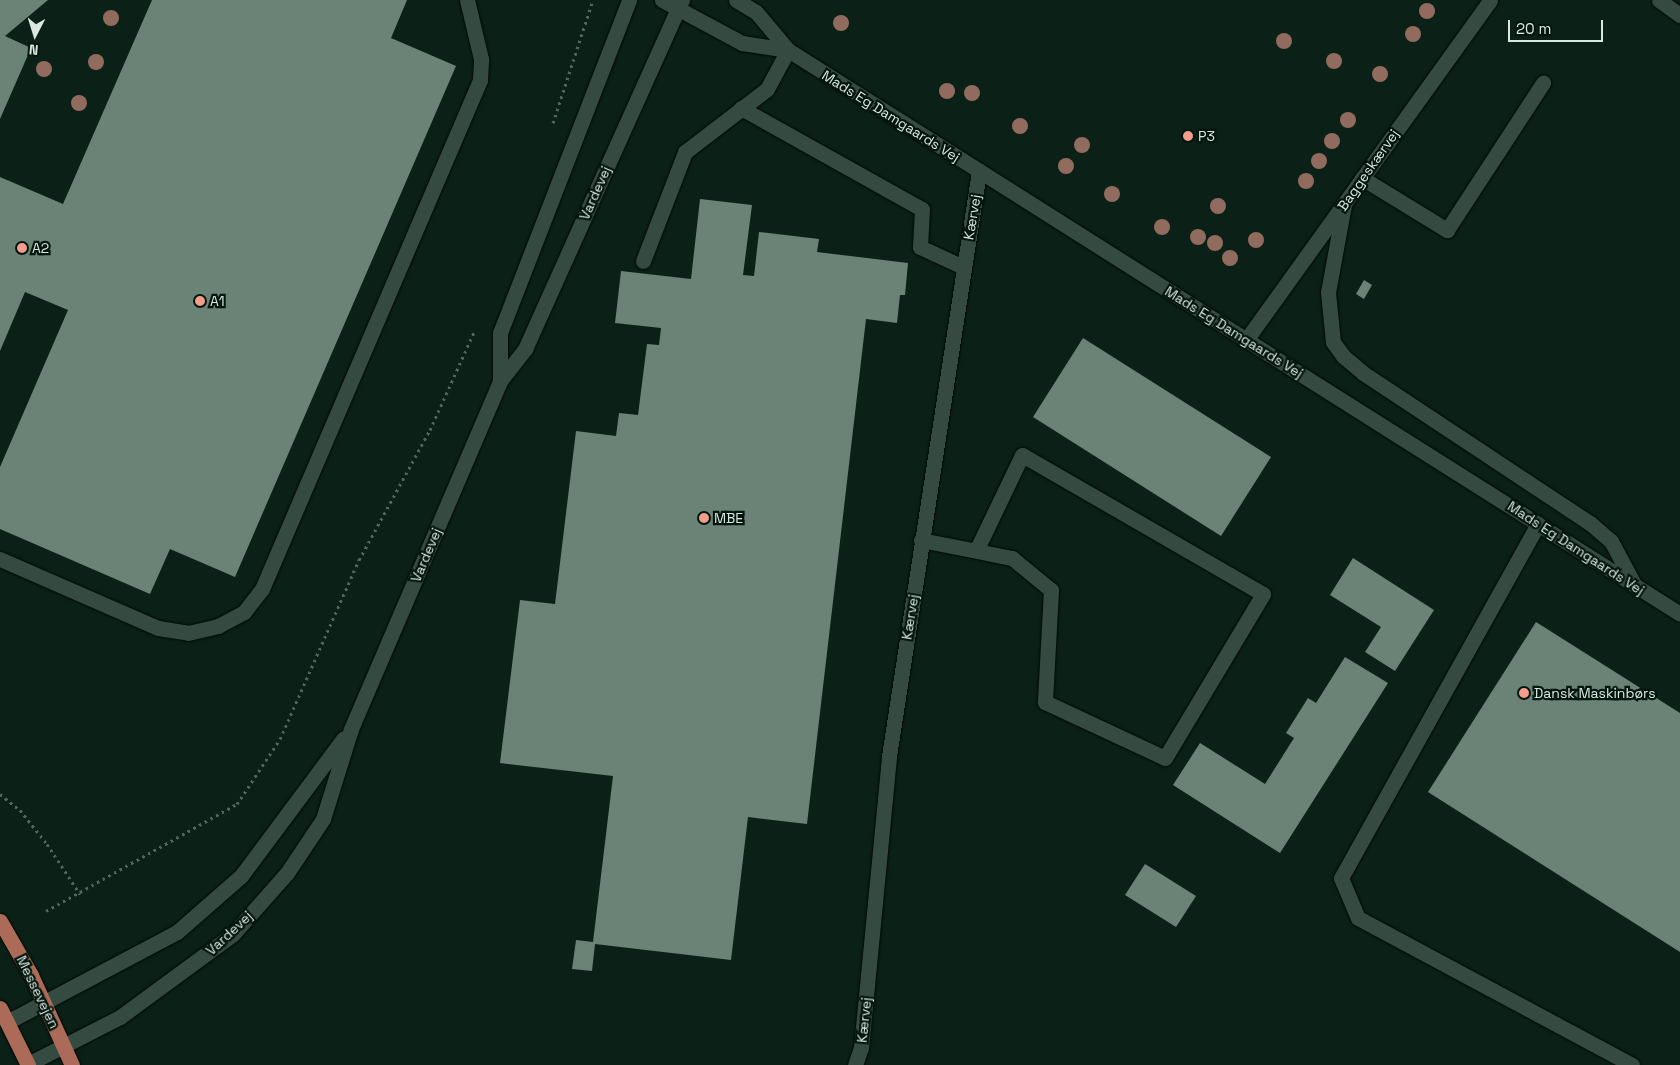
<!DOCTYPE html>
<html>
<head>
<meta charset="utf-8">
<style>
  body { margin:0 }
  #map { position:relative; width:1680px; height:1065px; overflow:hidden; background:#0b2017; font-family:"Space Grotesk",sans-serif }
  div>[style] { position:absolute }
  [style*='--x'] { left:calc(var(--x)*1px); top:calc(var(--y)*1px); width:calc(var(--w)*1px); rotate:calc(var(--a)*1deg) }
  .building>* { inset:0; background:#6b8377 }
  .path>* { height:3px; margin-top:-1.5px; transform-origin:0; background:repeating-linear-gradient(90deg,#53655d 0 2.5px,transparent 0 6.5px) }
  .roads { filter:drop-shadow(0 0 1px #000904) drop-shadow(0 0 1px #000904) }
  .minor>* { height:15px; margin:-7.5px; padding:0 7.5px; transform-origin:7.5px; border-radius:7.5px; background:#354b41 }
  .major>* { height:15px; margin:-7.5px; padding:0 7.5px; transform-origin:7.5px; border-radius:7.5px; background:#ab6b58 }
  .trees>* { width:16px; height:16px; margin:-8px; border-radius:50%; background:#916b5d }
  .dots>* { width:14px; height:14px; translate:-50% -50%; box-sizing:border-box; border:2px solid #03160e; border-radius:50% }
  span { translate:-50% -50%; white-space:nowrap; text-align:center; line-height:1.15; -webkit-text-stroke:4.5px #03160e; paint-order:stroke }
  .street-label { font-size:14px; color:#dbe7e1 }
  .poi-label { font-size:14px; color:#dbe7e1 }
  .left { translate:0 -50%; text-align:left }
  .north { position:absolute; left:10px; top:10px; width:50px; height:50px; -webkit-text-stroke:4px #03160e; paint-order:stroke; rotate:185deg; font-size:14px; font-weight:700; line-height:20px; text-align:center; color:#dbe7e1 }
  .north::after { content:''; display:block; margin:auto; width:18px; height:22px; background:#dbe7e1; clip-path:polygon(50% 0,100% 100%,50% 72%,0 100%) }
  .scale { position:absolute; left:1508px; top:20px; width:95px; height:22px; box-sizing:border-box; border:2px solid #dbe7e1; border-top:0; padding-left:6px; font-size:15px; line-height:18px; white-space:nowrap; color:#dbe7e1; -webkit-text-stroke:4px #03160e; paint-order:stroke }
</style>
</head>
<body>
<div id="map">
  <div class="building">
    <div style="clip-path:polygon(0 0,48px 0,5px 36px,31px 48px,0 119px)"></div>
    <div style="clip-path:polygon(152px 0,407px 0,391px 38px,456px 66px,235px 577px,170px 549px,150px 594px,0 529px,0 467px,68px 310px,25px 292px,0 351px,0 177px,63px 204px)"></div>
    <div style="clip-path:polygon(700px 199px,752px 205px,743px 275px,754px 276px,759px 232px,819px 239px,817px 252px,908px 263px,905px 295px,900px 295px,897px 323px,866px 319px,807px 824px,748px 817px,731px 960px,595px 944px,592px 971px,572px 969px,576px 940px,593px 942px,613px 776px,500px 763px,520px 600px,555px 604px,576px 431px,616px 436px,619px 413px,638px 415px,647px 344px,659px 345px,661px 328px,615px 323px,621px 271px,691px 279px)"></div>
    <div style="clip-path:polygon(1364px 280px,1372px 285px,1364px 299px,1356px 294px)"></div>
    <div style="clip-path:polygon(1083px 338px,1271px 457px,1221px 536px,1033px 417px)"></div>
    <div style="clip-path:polygon(1353px 558px,1434px 610px,1395px 671px,1365px 652px,1381px 627px,1330px 595px)"></div>
    <div style="clip-path:polygon(1536px 622px,1680px 713px,1680px 952px,1428px 792px)"></div>
    <div style="clip-path:polygon(1345px 657px,1388px 683px,1280px 853px,1173px 785px,1200px 743px,1265px 784px,1294px 738px,1286px 733px,1308px 698px,1316px 703px)"></div>
    <div style="clip-path:polygon(1145px 864px,1196px 896px,1176px 927px,1125px 895px)"></div>
  </div>
  <div class="path">
    <div style="--x:553;--y:123;--w:129;--a:-72"></div>
    <div style="--x:0;--y:794;--w:26;--a:39"></div>
    <div style="--x:20;--y:810;--w:43;--a:51.5"></div>
    <div style="--x:47;--y:844;--w:60;--a:56.6"></div>
    <div style="--x:46;--y:911;--w:219;--a:-29.3"></div>
    <div style="--x:237;--y:804;--w:78;--a:-56.5"></div>
    <div style="--x:280;--y:739;--w:196;--a:-66.2"></div>
    <div style="--x:359;--y:560;--w:148;--a:-61.4"></div>
    <div style="--x:430;--y:430;--w:110;--a:-65.8"></div>
  </div>
  <div class="roads">
    <div class="minor">
      <div style="--x:662;--y:0;--w:91;--a:28.3"></div>
      <div style="--x:742;--y:43;--w:47;--a:8.7"></div>
      <div style="--x:736;--y:0;--w:23;--a:31"></div>
      <div style="--x:756;--y:12;--w:50;--a:49.9"></div>
      <div style="--x:788;--y:50;--w:1055;--a:32.3"></div>
      <div style="--x:1659;--y:0;--w:26;--a:36"></div>
      <div style="--x:741;--y:108;--w:207;--a:29.2"></div>
      <div style="--x:922;--y:209;--w:38;--a:93"></div>
      <div style="--x:920;--y:247;--w:47;--a:24.9"></div>
      <div style="--x:1362;--y:178;--w:100;--a:31.5"></div>
      <div style="--x:1447;--y:230;--w:176;--a:-56.9"></div>
      <div style="--x:1344;--y:205;--w:88;--a:100.4"></div>
      <div style="--x:1328;--y:292;--w:50;--a:84.3"></div>
      <div style="--x:1333;--y:342;--w:17;--a:54"></div>
      <div style="--x:1343;--y:356;--w:26;--a:40"></div>
      <div style="--x:1363;--y:373;--w:272;--a:33.5"></div>
      <div style="--x:1590;--y:523;--w:28;--a:41"></div>
      <div style="--x:1611;--y:541;--w:51;--a:61.9"></div>
      <div style="--x:643;--y:261;--w:117;--a:-68.9"></div>
      <div style="--x:685;--y:152;--w:103;--a:-37.5"></div>
      <div style="--x:767;--y:89;--w:44;--a:-61.7"></div>
      <div style="--x:1246;--y:340;--w:418;--a:-54.3"></div>
      <div style="--x:500;--y:381;--w:48;--a:-90"></div>
      <div style="--x:500;--y:333;--w:357;--a:-68.8"></div>
      <div style="--x:1538;--y:524;--w:405;--a:119.1"></div>
      <div style="--x:1341;--y:878;--w:43;--a:67"></div>
      <div style="--x:1358;--y:918;--w:311;--a:28.2"></div>
      <div style="--x:921;--y:540;--w:93;--a:11.2"></div>
      <div style="--x:1012;--y:558;--w:50;--a:39.4"></div>
      <div style="--x:1051;--y:590;--w:112;--a:93.1"></div>
      <div style="--x:1045;--y:702;--w:132;--a:25"></div>
      <div style="--x:1165;--y:758;--w:191;--a:-59.1"></div>
      <div style="--x:1263;--y:594;--w:278;--a:-150"></div>
      <div style="--x:1022;--y:455;--w:106;--a:115.6"></div>
      <div style="--x:0;--y:559;--w:172;--a:23.6"></div>
      <div style="--x:158;--y:628;--w:30;--a:9"></div>
      <div style="--x:188;--y:633;--w:31;--a:-13"></div>
      <div style="--x:218;--y:626;--w:30;--a:-28"></div>
      <div style="--x:244;--y:612;--w:29;--a:-52"></div>
      <div style="--x:262;--y:589;--w:554;--a:-66.81"></div>
      <div style="--x:480;--y:80;--w:21;--a:-87"></div>
      <div style="--x:481;--y:59;--w:61;--a:-103.3"></div>
      <div style="--x:7;--y:1022;--w:192;--a:-27.9"></div>
      <div style="--x:177;--y:932;--w:85;--a:-41.2"></div>
      <div style="--x:241;--y:876;--w:172;--a:-53.3"></div>
      <div style="--x:28;--y:1064;--w:103;--a:-27.1"></div>
      <div style="--x:120;--y:1017;--w:140;--a:-36.3"></div>
      <div style="--x:233;--y:934;--w:81;--a:-48.5"></div>
      <div style="--x:287;--y:873;--w:65;--a:-56.3"></div>
      <div style="--x:323;--y:819;--w:94;--a:-72.7"></div>
      <div style="--x:351;--y:729;--w:379;--a:-66.8"></div>
      <div style="--x:500;--y:381;--w:41;--a:-52"></div>
      <div style="--x:525;--y:349;--w:383;--a:-65.8"></div>
      <div style="--x:855;--y:1065;--w:18;--a:-71"></div>
      <div style="--x:861;--y:1048;--w:293;--a:-84.5"></div>
      <div style="--x:889;--y:756;--w:592;--a:-81.25"></div>
    </div>
    <div class="major">
      <div style="--x:0;--y:921;--w:62;--a:60.1"></div>
      <div style="--x:31;--y:975;--w:99;--a:65.5"></div>
      <div style="--x:0;--y:1008;--w:64;--a:63.8"></div>
    </div>
  </div>
  <div class="trees">
    <div style="left:1427px;top:11px"></div>
    <div style="left:111px;top:18px"></div>
    <div style="left:841px;top:23px"></div>
    <div style="left:1413px;top:34px"></div>
    <div style="left:1284px;top:41px"></div>
    <div style="left:1334px;top:61px"></div>
    <div style="left:96px;top:62px"></div>
    <div style="left:44px;top:69px"></div>
    <div style="left:1380px;top:74px"></div>
    <div style="left:947px;top:91px"></div>
    <div style="left:972px;top:93px"></div>
    <div style="left:79px;top:103px"></div>
    <div style="left:1348px;top:120px"></div>
    <div style="left:1020px;top:126px"></div>
    <div style="left:1332px;top:141px"></div>
    <div style="left:1082px;top:145px"></div>
    <div style="left:1319px;top:161px"></div>
    <div style="left:1066px;top:166px"></div>
    <div style="left:1306px;top:181px"></div>
    <div style="left:1112px;top:194px"></div>
    <div style="left:1218px;top:206px"></div>
    <div style="left:1162px;top:227px"></div>
    <div style="left:1198px;top:237px"></div>
    <div style="left:1256px;top:240px"></div>
    <div style="left:1215px;top:243px"></div>
    <div style="left:1230px;top:258px"></div>
  </div>
  <div class="dots">
    <div style="left:1188px;top:136px;background:#f49d8b"></div>
    <div style="left:22px;top:248px;background:#f49d8b"></div>
    <div style="left:200px;top:301px;background:#f49d8b"></div>
    <div style="left:704px;top:518px;background:#f49d8b"></div>
    <div style="left:1524px;top:693px;background:#f49d8b"></div>
  </div>
  <div class="street-label">
    <span style="left:891px;top:116px;rotate:32deg">Mads Eg Damgaards Vej</span>
    <span style="left:1368px;top:170px;rotate:-55deg">Baggeskærvej</span>
    <span style="left:595px;top:193px;rotate:-66deg">Vardevej</span>
    <span style="left:972px;top:217px;rotate:-80deg">Kærvej</span>
    <span style="left:1234px;top:332px;rotate:32deg">Mads Eg Damgaards Vej</span>
    <span style="left:1576px;top:548px;rotate:33deg">Mads Eg Damgaards Vej</span>
    <span style="left:426px;top:555px;rotate:-67deg">Vardevej</span>
    <span style="left:910px;top:617px;rotate:-81deg">Kærvej</span>
    <span style="left:229px;top:933px;rotate:-43deg">Vardevej</span>
    <span style="left:38px;top:992px;rotate:64deg">Messevejen</span>
    <span style="left:864px;top:1020px;rotate:-84deg">Kærvej</span>
  </div>
  <div class="poi-label">
    <span class="left" style="left:1198px;top:136px">P3</span>
    <span class="left" style="left:32px;top:248px">A2</span>
    <span class="left" style="left:210px;top:301px">A1</span>
    <span class="left" style="left:714px;top:518px">MBE</span>
    <span class="left" style="left:1534px;top:693px">Dansk Maskinbørs</span>
  </div>
  <div class="north">N</div>
  <div class="scale">20 m</div>
</div>
</body>
</html>
